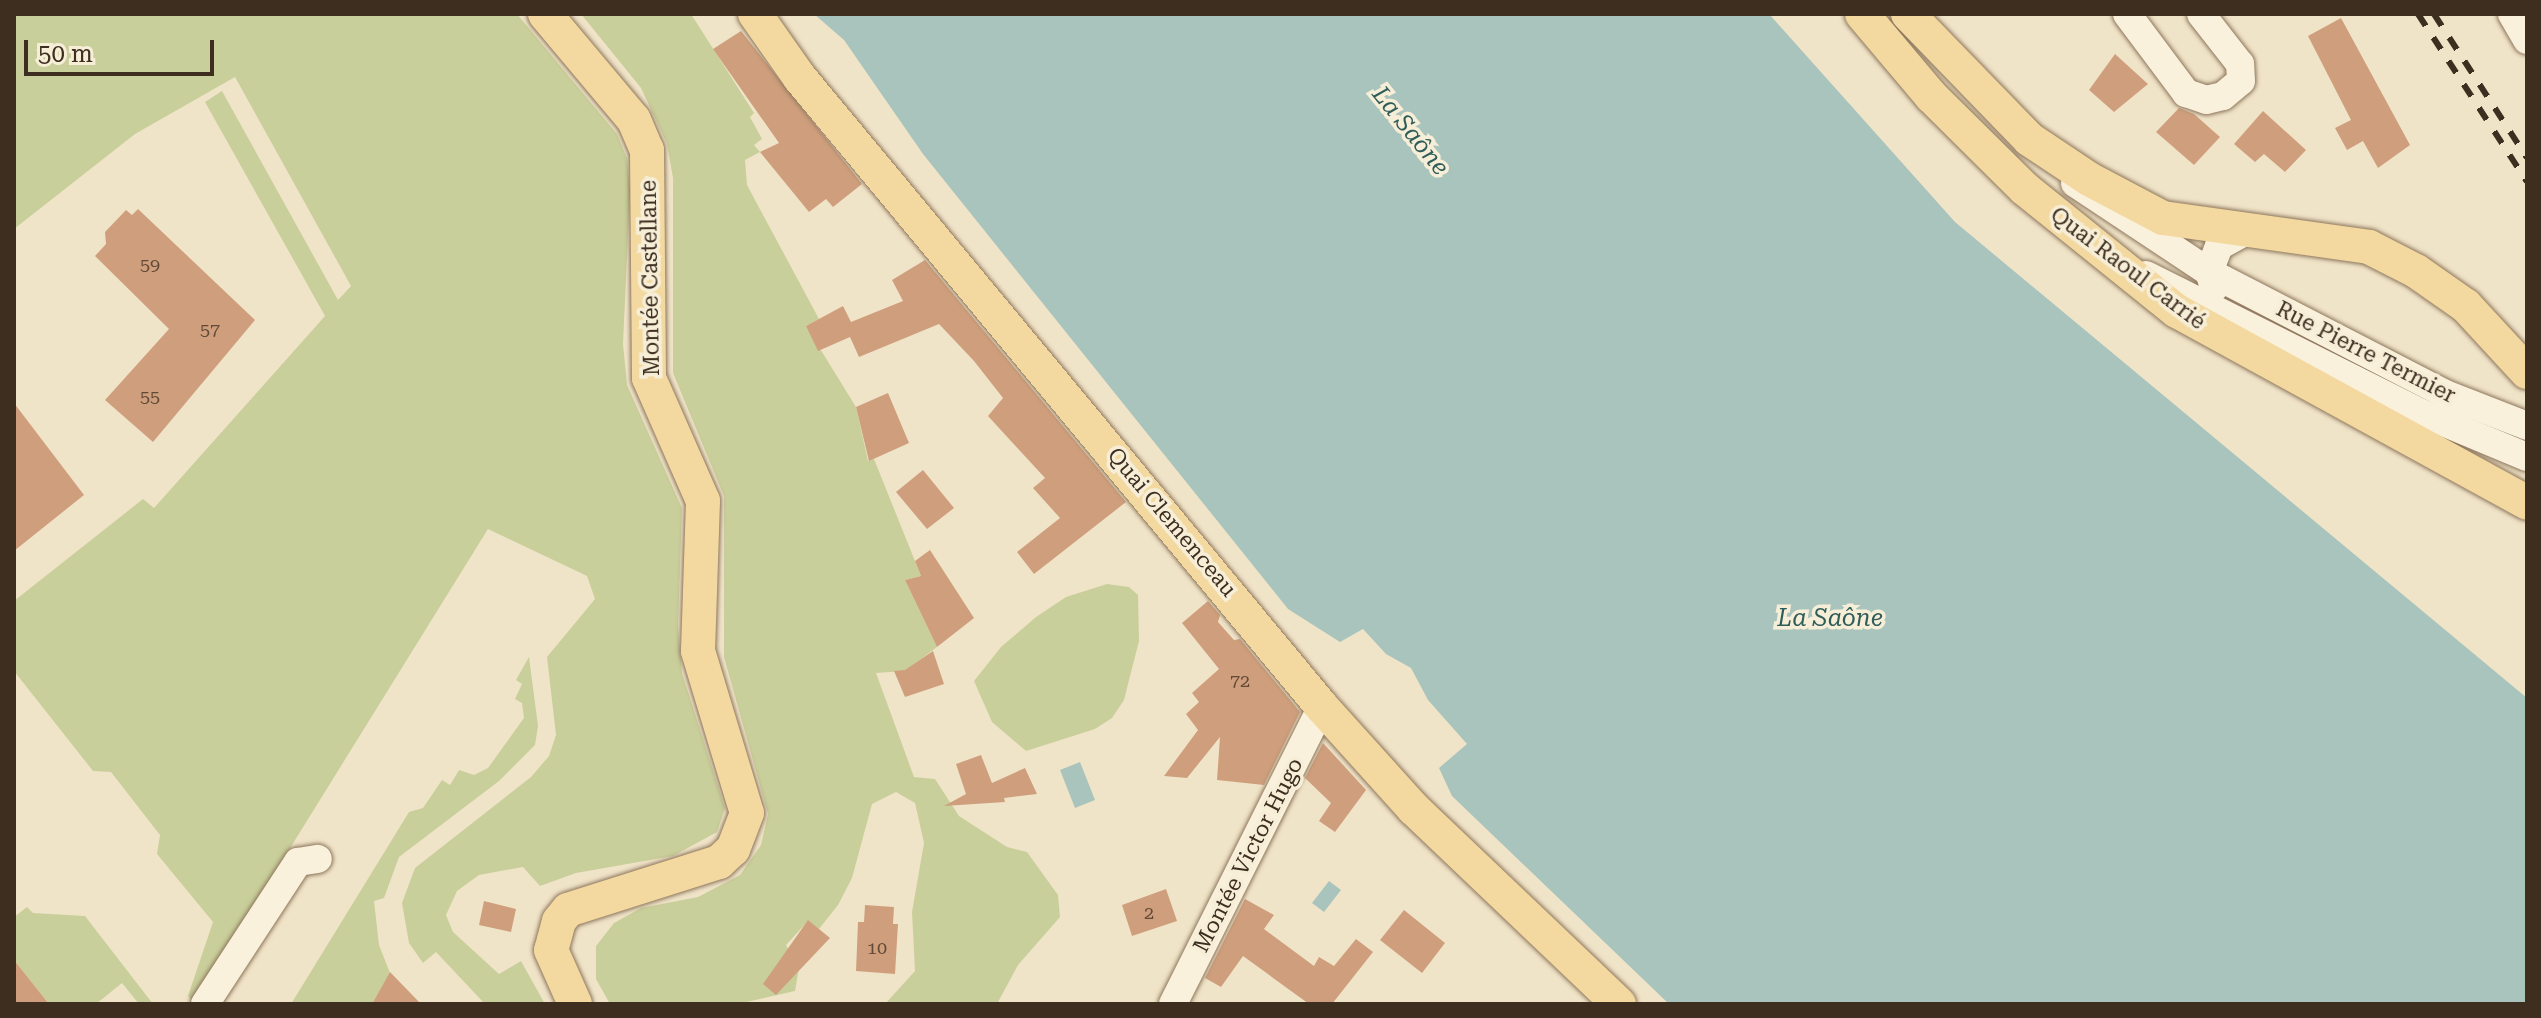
<!DOCTYPE html>
<html>
<head>
<meta charset="utf-8">
<style>
  body { margin:0 }
  #map { position:relative; width:2541px; height:1018px; overflow:hidden; background:#f0e4c8; font-family:"Roboto Serif",serif }
  div>[style] { position:absolute }
  [style*='--x'] { left:calc(var(--x)*1px); top:calc(var(--y)*1px); width:calc(var(--w)*1px); rotate:calc(var(--a)*1deg) }
  .green>* { inset:0; background:#c9cf9b }
  .water>* { inset:0; background:#a9c4bc }
  .building>* { inset:0; background:#cf9f7d }
  .roads { filter:drop-shadow(0 0 2px #8d765c) drop-shadow(0 0 2px #8d765c) }
  .minor>* { height:28px; margin:-14px; padding:0 14px; transform-origin:14px; border-radius:14px; background:#faf1dc }
  .major>* { height:34px; margin:-17px; padding:0 17px; transform-origin:17px; border-radius:17px; background:#f3d9a0 }
  .rail>* { height:6px; margin-top:-3px; transform-origin:0; background:repeating-linear-gradient(90deg,#3d2e20 0 14px,transparent 0 28px) }
  span { translate:-50% -50%; white-space:nowrap; text-align:center; line-height:1.15; -webkit-text-stroke:7px #f7eed8; paint-order:stroke }
  .number-label { font-size:18px; color:#624a37 }
  .number-label span { -webkit-text-stroke-width:0 }
  .street-label { font-size:22px; color:#3d2e20 }
  .water-label { font-size:24px; color:#2f5d5a; font-style:italic }
  .frame { position:absolute; inset:0; border:16px solid #3d2e20; pointer-events:none }
  .scale { position:absolute; left:24px; top:40px; width:190px; height:36px; box-sizing:border-box; border:4px solid #3d2e20; border-top:0; padding-left:10px; font-size:24px; line-height:28px; white-space:nowrap; color:#3d2e20; -webkit-text-stroke:6px #f7eed8; paint-order:stroke }
</style>
</head>
<body>
<div id="map">
  <div class="green">
    <div style="clip-path:polygon(14px 14px,517px 14px,617px 134px,627px 158px,630px 191px,623px 344px,627px 385px,682px 508px,678px 626px,682px 673px,725px 808px,717px 832px,673px 856px,576px 873px,540px 886px,523px 867px,479px 875px,457px 891px,446px 915px,453px 932px,499px 974px,521px 961px,545px 1004px,485px 1004px,436px 952px,423px 963px,409px 943px,402px 903px,415px 868px,531px 777px,549px 756px,556px 735px,547px 657px,595px 599px,587px 576px,488px 529px,194px 1003px,188px 996px,213px 922px,157px 854px,160px 835px,111px 772px,93px 771px,14px 671px,14px 601px,143px 499px,154px 508px,325px 316px,205px 102px,222px 91px,338px 300px,351px 286px,235px 77px,135px 134px,14px 229px)"></div>
    <div style="clip-path:polygon(581px 14px,691px 14px,754px 113px,750px 117px,762px 139px,754px 145px,760px 152px,745px 160px,747px 185px,819px 319px,806px 326px,856px 407px,868px 461px,874px 459px,921px 576px,905px 580px,937px 647px,905px 671px,876px 673px,914px 777px,935px 779px,959px 816px,1007px 847px,1027px 852px,1058px 895px,1060px 917px,1018px 965px,997px 1004px,885px 1004px,915px 971px,912px 912px,924px 843px,915px 803px,896px 792px,872px 804px,852px 878px,838px 905px,819px 929px,808px 921px,786px 945px,799px 968px,795px 991px,738px 1004px,610px 1004px,596px 979px,596px 946px,614px 923px,641px 908px,698px 897px,740px 875px,761px 845px,768px 814px,724px 657px,724px 496px,673px 373px,673px 178px,667px 144px,641px 88px)"></div>
    <div style="clip-path:polygon(1107px 584px,1129px 587px,1138px 595px,1139px 641px,1124px 700px,1112px 718px,1095px 729px,1026px 751px,992px 722px,974px 681px,1001px 647px,1036px 617px,1066px 597px)"></div>
    <div style="clip-path:polygon(529px 657px,538px 726px,535px 745px,499px 781px,399px 857px,384px 898px,374px 901px,379px 945px,390px 973px,372px 1004px,291px 1004px,409px 812px,423px 808px,442px 780px,450px 785px,459px 770px,474px 775px,488px 768px,524px 718px,522px 703px,515px 699px,522px 684px,516px 680px)"></div>
    <div style="clip-path:polygon(27px 907px,33px 913px,85px 916px,153px 1004px,139px 1004px,122px 983px,96px 1004px,49px 1004px,14px 960px,14px 917px)"></div>
  </div>
  <div class="water">
    <div style="clip-path:polygon(814px 14px,1769px 14px,1955px 222px,2527px 698px,2527px 1004px,1669px 1004px,1452px 796px,1439px 768px,1467px 744px,1428px 700px,1411px 668px,1386px 654px,1363px 629px,1340px 642px,1288px 609px,923px 154px,844px 40px)"></div>
    <div style="clip-path:polygon(1080px 762px,1095px 800px,1075px 808px,1060px 770px)"></div>
    <div style="clip-path:polygon(1329px 881px,1341px 890px,1324px 912px,1312px 903px)"></div>
  </div>
  <div class="building">
    <div style="clip-path:polygon(2341px 18px,2410px 145px,2378px 168px,2363px 141px,2347px 150px,2335px 128px,2351px 120px,2308px 36px)"></div>
    <div style="clip-path:polygon(741px 31px,862px 184px,833px 207px,826px 199px,809px 212px,760px 152px,779px 143px,713px 49px)"></div>
    <div style="clip-path:polygon(2115px 54px,2148px 84px,2114px 112px,2089px 90px)"></div>
    <div style="clip-path:polygon(2179px 108px,2194px 114px,2220px 137px,2194px 165px,2156px 132px)"></div>
    <div style="clip-path:polygon(2263px 111px,2306px 150px,2285px 172px,2264px 154px,2255px 162px,2234px 144px)"></div>
    <div style="clip-path:polygon(138px 209px,255px 320px,153px 442px,105px 400px,169px 329px,95px 256px,106px 244px,105px 232px,126px 210px,132px 215px)"></div>
    <div style="clip-path:polygon(925px 260px,1126px 502px,1034px 574px,1017px 552px,1060px 518px,1033px 488px,1045px 478px,988px 416px,1003px 398px,974px 361px,939px 324px,859px 357px,850px 337px,818px 351px,806px 326px,843px 306px,851px 322px,903px 301px,892px 280px)"></div>
    <div style="clip-path:polygon(888px 393px,909px 443px,869px 461px,856px 407px)"></div>
    <div style="clip-path:polygon(14px 403px,84px 495px,14px 551px)"></div>
    <div style="clip-path:polygon(923px 470px,954px 508px,927px 529px,896px 492px)"></div>
    <div style="clip-path:polygon(930px 550px,974px 618px,937px 647px,905px 580px,921px 576px,915px 561px)"></div>
    <div style="clip-path:polygon(1208px 601px,1220px 615px,1218px 622px,1234px 640px,1240px 639px,1300px 712px,1264px 785px,1217px 780px,1220px 737px,1187px 778px,1164px 776px,1198px 730px,1186px 714px,1199px 702px,1192px 693px,1219px 669px,1182px 623px)"></div>
    <div style="clip-path:polygon(933px 651px,944px 684px,905px 697px,894px 671px,905px 670px)"></div>
    <div style="clip-path:polygon(1323px 743px,1366px 790px,1335px 832px,1319px 821px,1331px 803px,1305px 778px)"></div>
    <div style="clip-path:polygon(981px 755px,992px 783px,1025px 768px,1037px 794px,1004px 798px,1005px 802px,944px 806px,966px 794px,956px 764px)"></div>
    <div style="clip-path:polygon(1166px 889px,1177px 921px,1132px 936px,1122px 905px)"></div>
    <div style="clip-path:polygon(1245px 899px,1274px 915px,1264px 929px,1314px 966px,1319px 957px,1334px 966px,1356px 939px,1373px 952px,1332px 1004px,1309px 1004px,1243px 956px,1221px 987px,1205px 978px)"></div>
    <div style="clip-path:polygon(484px 901px,516px 909px,511px 932px,479px 925px)"></div>
    <div style="clip-path:polygon(865px 905px,894px 907px,893px 924px,898px 924px,895px 974px,856px 971px,858px 922px,864px 922px)"></div>
    <div style="clip-path:polygon(1404px 910px,1445px 943px,1422px 973px,1380px 940px)"></div>
    <div style="clip-path:polygon(808px 920px,830px 938px,776px 995px,763px 984px)"></div>
    <div style="clip-path:polygon(14px 960px,49px 1004px,14px 1004px)"></div>
    <div style="clip-path:polygon(390px 972px,421px 1004px,372px 1004px)"></div>
  </div>
  <div class="roads">
    <div class="minor">
      <div style="--x:2127;--y:14;--w:99;--a:53.2"></div>
      <div style="--x:2186;--y:93;--w:21;--a:19"></div>
      <div style="--x:2206;--y:100;--w:17;--a:-13"></div>
      <div style="--x:2223;--y:96;--w:23;--a:-40"></div>
      <div style="--x:2241;--y:81;--w:17;--a:-93"></div>
      <div style="--x:2240;--y:64;--w:63;--a:-128"></div>
      <div style="--x:2512;--y:14;--w:30;--a:60"></div>
      <div style="--x:2075;--y:183;--w:161;--a:33.6"></div>
      <div style="--x:2209;--y:272;--w:266;--a:27.3"></div>
      <div style="--x:2445;--y:394;--w:88;--a:21.3"></div>
      <div style="--x:2146;--y:275;--w:313;--a:26.6"></div>
      <div style="--x:2426;--y:415;--w:109;--a:22.6"></div>
      <div style="--x:2214;--y:288;--w:17;--a:-107"></div>
      <div style="--x:2209;--y:272;--w:28;--a:-69"></div>
      <div style="--x:2219;--y:246;--w:26;--a:-29"></div>
      <div style="--x:205;--y:1004;--w:170;--a:-56.8"></div>
      <div style="--x:298;--y:862;--w:20;--a:-9"></div>
      <div style="--x:1173;--y:1004;--w:332;--a:-63.4"></div>
    </div>
    <div class="major">
      <div style="--x:545;--y:14;--w:138;--a:50"></div>
      <div style="--x:634;--y:120;--w:33;--a:67"></div>
      <div style="--x:647;--y:150;--w:228;--a:89.5"></div>
      <div style="--x:649;--y:378;--w:134;--a:66.3"></div>
      <div style="--x:703;--y:501;--w:150;--a:91.9"></div>
      <div style="--x:698;--y:651;--w:169;--a:73.2"></div>
      <div style="--x:747;--y:813;--w:39;--a:111"></div>
      <div style="--x:733;--y:849;--w:19;--a:137"></div>
      <div style="--x:719;--y:862;--w:158;--a:162.4"></div>
      <div style="--x:568;--y:910;--w:14;--a:129"></div>
      <div style="--x:559;--y:921;--w:30;--a:105"></div>
      <div style="--x:551;--y:950;--w:59;--a:66"></div>
      <div style="--x:755;--y:14;--w:78;--a:54.9"></div>
      <div style="--x:800;--y:78;--w:817;--a:50.31"></div>
      <div style="--x:1322;--y:707;--w:137;--a:48"></div>
      <div style="--x:1414;--y:809;--w:283;--a:43.6"></div>
      <div style="--x:1862;--y:14;--w:107;--a:49.9"></div>
      <div style="--x:1931;--y:96;--w:132;--a:44.7"></div>
      <div style="--x:2025;--y:189;--w:195;--a:38.8"></div>
      <div style="--x:2177;--y:311;--w:399;--a:28.7"></div>
      <div style="--x:1908;--y:14;--w:174;--a:45.9"></div>
      <div style="--x:2029;--y:139;--w:72;--a:33.7"></div>
      <div style="--x:2089;--y:179;--w:84;--a:27.8"></div>
      <div style="--x:2163;--y:218;--w:208;--a:8"></div>
      <div style="--x:2369;--y:247;--w:53;--a:27.1"></div>
      <div style="--x:2416;--y:271;--w:61;--a:35"></div>
      <div style="--x:2466;--y:306;--w:90;--a:47.3"></div>
    </div>
  </div>
  <div class="rail">
    <div style="--x:2418;--y:14;--w:200;--a:57"></div>
    <div style="--x:2434;--y:14;--w:171;--a:57.1"></div>
  </div>
  <div class="number-label">
    <span style="left:150px;top:265px">59</span>
    <span style="left:210px;top:330px">57</span>
    <span style="left:150px;top:397px">55</span>
    <span style="left:1240px;top:681px">72</span>
    <span style="left:1149px;top:913px">2</span>
    <span style="left:877px;top:948px">10</span>
  </div>
  <div class="street-label">
    <span style="left:2128px;top:268px;rotate:37deg">Quai Raoul Carrié</span>
    <span style="left:650px;top:278px;rotate:-91deg">Montée Castellane</span>
    <span style="left:2366px;top:352px;rotate:27deg">Rue Pierre Termier</span>
    <span style="left:1172px;top:522px;rotate:50deg">Quai Clemenceau</span>
    <span style="left:1248px;top:855px;rotate:-63deg">Montée Victor Hugo</span>
  </div>
  <div class="water-label">
    <span style="left:1410px;top:131px;rotate:51deg">La Saône</span>
    <span style="left:1830px;top:619px">La Saône</span>
  </div>
  <div class="frame"></div>
  <div class="scale">50 m</div>
</div>
</body>
</html>
